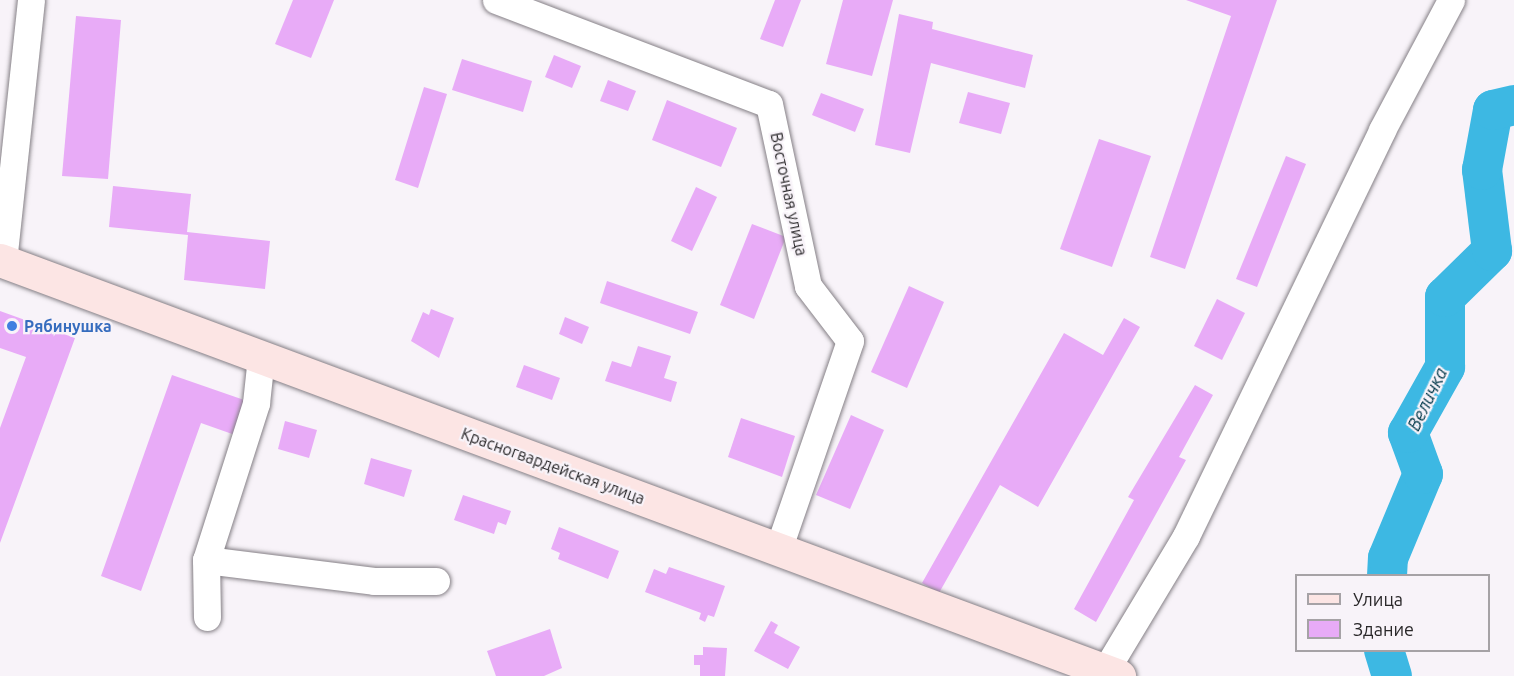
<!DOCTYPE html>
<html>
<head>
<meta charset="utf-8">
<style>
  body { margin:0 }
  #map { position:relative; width:1514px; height:676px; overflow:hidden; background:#f8f3f9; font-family:Ubuntu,sans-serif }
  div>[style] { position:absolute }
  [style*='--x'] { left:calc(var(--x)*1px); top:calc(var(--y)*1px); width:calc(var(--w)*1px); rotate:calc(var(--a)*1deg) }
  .river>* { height:40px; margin:-20px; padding:0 20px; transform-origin:20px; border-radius:20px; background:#3db8e3 }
  .building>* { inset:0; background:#e8abf7 }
  .roads { filter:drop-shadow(0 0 2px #858086) drop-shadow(0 0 2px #858086) }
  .street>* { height:27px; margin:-13.5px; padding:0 13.5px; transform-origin:13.5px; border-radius:13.5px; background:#fff }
  .secondary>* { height:33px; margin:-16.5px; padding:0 16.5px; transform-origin:16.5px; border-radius:16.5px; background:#fce5e4 }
  .dots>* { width:16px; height:16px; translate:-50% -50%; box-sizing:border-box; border:3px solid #f8f3f9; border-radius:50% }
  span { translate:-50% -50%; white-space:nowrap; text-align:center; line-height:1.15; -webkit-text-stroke:4.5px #f8f3f9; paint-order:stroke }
  .street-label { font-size:16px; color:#2a282a }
  .shop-label { font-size:16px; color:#366cbe; font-weight:700 }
  .left { translate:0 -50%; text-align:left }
  .water-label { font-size:18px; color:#003749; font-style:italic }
  .legend { position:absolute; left:1295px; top:574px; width:195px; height:78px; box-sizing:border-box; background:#f8f3f9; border:2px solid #a6a2a6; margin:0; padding:8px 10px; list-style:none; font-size:18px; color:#2a282a }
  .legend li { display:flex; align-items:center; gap:12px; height:30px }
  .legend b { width:30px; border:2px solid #a6a2a6 }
</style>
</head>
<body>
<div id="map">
  <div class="river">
    <div style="--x:1387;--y:576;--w:18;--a:-87"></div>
    <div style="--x:1388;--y:558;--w:91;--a:-67.4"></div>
    <div style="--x:1423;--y:474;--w:44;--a:-110.1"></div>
    <div style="--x:1408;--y:433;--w:76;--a:-60.7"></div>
    <div style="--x:1445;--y:367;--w:70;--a:-90"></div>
    <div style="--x:1445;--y:297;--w:66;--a:-44.4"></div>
    <div style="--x:1492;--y:251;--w:82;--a:-97"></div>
    <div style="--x:1482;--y:170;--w:61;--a:-79.6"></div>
    <div style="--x:1493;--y:110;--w:22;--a:-13"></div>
    <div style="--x:1384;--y:650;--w:27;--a:73"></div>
  </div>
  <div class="building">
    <div style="clip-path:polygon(293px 0,334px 0,311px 58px,275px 44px)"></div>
    <div style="clip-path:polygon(775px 0,801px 0,783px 47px,760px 39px)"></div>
    <div style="clip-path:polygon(843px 0,893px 0,872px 76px,826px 64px)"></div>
    <div style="clip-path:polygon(1186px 0,1277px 0,1185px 269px,1150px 257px,1231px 16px)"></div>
    <div style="clip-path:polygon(899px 14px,933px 22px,932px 29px,1033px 55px,1025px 88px,931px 63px,910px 153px,875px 145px)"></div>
    <div style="clip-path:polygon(76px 16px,121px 20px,108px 179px,62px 176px)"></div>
    <div style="clip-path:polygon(554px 55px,581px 66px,572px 88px,545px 77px)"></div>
    <div style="clip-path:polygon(462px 59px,532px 81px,523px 112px,452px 90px)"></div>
    <div style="clip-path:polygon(608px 80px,636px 91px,628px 111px,600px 101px)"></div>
    <div style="clip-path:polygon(424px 87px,447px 94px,418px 188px,395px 180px)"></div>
    <div style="clip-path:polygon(968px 92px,1010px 103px,1001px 134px,959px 123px)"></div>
    <div style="clip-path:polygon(821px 93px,864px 109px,855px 132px,812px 115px)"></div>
    <div style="clip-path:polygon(667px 100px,737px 128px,721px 167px,652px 140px)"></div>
    <div style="clip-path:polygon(1099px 139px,1151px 156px,1112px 267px,1060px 249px)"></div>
    <div style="clip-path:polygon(1286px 156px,1306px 164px,1257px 287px,1236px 279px)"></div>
    <div style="clip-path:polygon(113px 186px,191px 194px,187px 232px,270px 241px,265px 289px,184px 280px,188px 235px,109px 227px)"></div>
    <div style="clip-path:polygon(696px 187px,717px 197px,692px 251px,671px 241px)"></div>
    <div style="clip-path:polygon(752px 224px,786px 237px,754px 319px,720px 305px)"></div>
    <div style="clip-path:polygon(607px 281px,698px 312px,690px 334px,600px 303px)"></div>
    <div style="clip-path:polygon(909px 286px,944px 302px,907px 388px,871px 372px)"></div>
    <div style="clip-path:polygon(1217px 299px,1245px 313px,1222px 360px,1194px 346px)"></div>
    <div style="clip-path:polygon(431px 309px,454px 318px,439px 358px,411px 341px,423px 312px,429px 315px)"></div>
    <div style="clip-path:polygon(0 311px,75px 338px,0 543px,0 428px,26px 357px,0 348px)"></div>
    <div style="clip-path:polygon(565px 317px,589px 327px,582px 344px,559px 334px)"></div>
    <div style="clip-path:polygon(1124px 318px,1140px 327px,1038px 507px,1000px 485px,939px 593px,922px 583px,1064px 333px,1103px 355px)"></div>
    <div style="clip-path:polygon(638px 346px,671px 356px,664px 378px,677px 382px,671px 402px,605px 381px,612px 361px,631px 367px)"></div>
    <div style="clip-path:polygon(524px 365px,560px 378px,552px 400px,516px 387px)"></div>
    <div style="clip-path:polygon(172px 375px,247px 401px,235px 435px,201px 423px,141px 591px,101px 576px)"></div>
    <div style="clip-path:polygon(1195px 385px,1213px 395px,1179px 457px,1186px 460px,1096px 622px,1074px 609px,1134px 500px,1128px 497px)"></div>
    <div style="clip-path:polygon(851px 415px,884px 430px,850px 509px,816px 495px)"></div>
    <div style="clip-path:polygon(741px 418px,795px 436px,782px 477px,728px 457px)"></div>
    <div style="clip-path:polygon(285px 421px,317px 430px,309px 458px,278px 449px)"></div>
    <div style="clip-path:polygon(371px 458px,412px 470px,404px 497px,364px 484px)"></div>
    <div style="clip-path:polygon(463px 495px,511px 511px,506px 525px,498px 522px,494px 534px,454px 520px)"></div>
    <div style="clip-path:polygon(559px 527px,619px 551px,608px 579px,558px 559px,560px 553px,551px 549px)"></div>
    <div style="clip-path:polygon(669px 567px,725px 586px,714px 617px,708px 615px,705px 622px,699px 619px,701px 613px,645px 592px,654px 569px,666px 574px)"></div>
    <div style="clip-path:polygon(771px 621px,778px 625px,774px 633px,800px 647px,788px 669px,754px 651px)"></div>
    <div style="clip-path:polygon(550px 629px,562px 668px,544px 676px,496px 676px,487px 651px)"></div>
    <div style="clip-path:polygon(703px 647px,727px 648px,725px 676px,700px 676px,700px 665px,694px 665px,694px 655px,703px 655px)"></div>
  </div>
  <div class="roads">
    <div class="street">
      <div style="--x:496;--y:0;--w:292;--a:20.9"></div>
      <div style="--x:769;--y:104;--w:186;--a:77.9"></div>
      <div style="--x:808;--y:286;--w:69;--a:52.6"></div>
      <div style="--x:850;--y:341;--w:221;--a:109"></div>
      <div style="--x:3;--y:262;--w:263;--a:-83.9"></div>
      <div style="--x:206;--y:560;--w:169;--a:7.1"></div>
      <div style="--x:374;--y:581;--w:62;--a:0"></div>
      <div style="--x:207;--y:617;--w:57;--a:-91"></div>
      <div style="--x:206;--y:560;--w:165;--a:-72.3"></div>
      <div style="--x:256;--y:403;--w:46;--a:-83.8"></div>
      <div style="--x:1102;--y:676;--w:163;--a:-59"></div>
      <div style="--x:1186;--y:536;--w:451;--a:-64.2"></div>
      <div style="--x:1382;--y:130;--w:147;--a:-62"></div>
    </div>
    <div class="secondary">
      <div style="--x:0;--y:260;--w:1194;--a:20.39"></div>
    </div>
  </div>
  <div class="dots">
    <div style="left:12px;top:326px;background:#3f7fe0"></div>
  </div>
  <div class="street-label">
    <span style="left:789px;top:194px;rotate:78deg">Восточная улица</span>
    <span style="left:553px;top:466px;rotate:20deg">Красногвардейская улица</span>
  </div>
  <div class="shop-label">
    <span class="left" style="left:24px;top:326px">Рябинушка</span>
  </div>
  <div class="water-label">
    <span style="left:1427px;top:399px;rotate:-64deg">Величка</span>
  </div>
  <ul class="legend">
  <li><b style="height:8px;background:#fce5e4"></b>Улица</li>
  <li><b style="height:16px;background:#e8abf7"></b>Здание</li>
  </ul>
</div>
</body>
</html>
